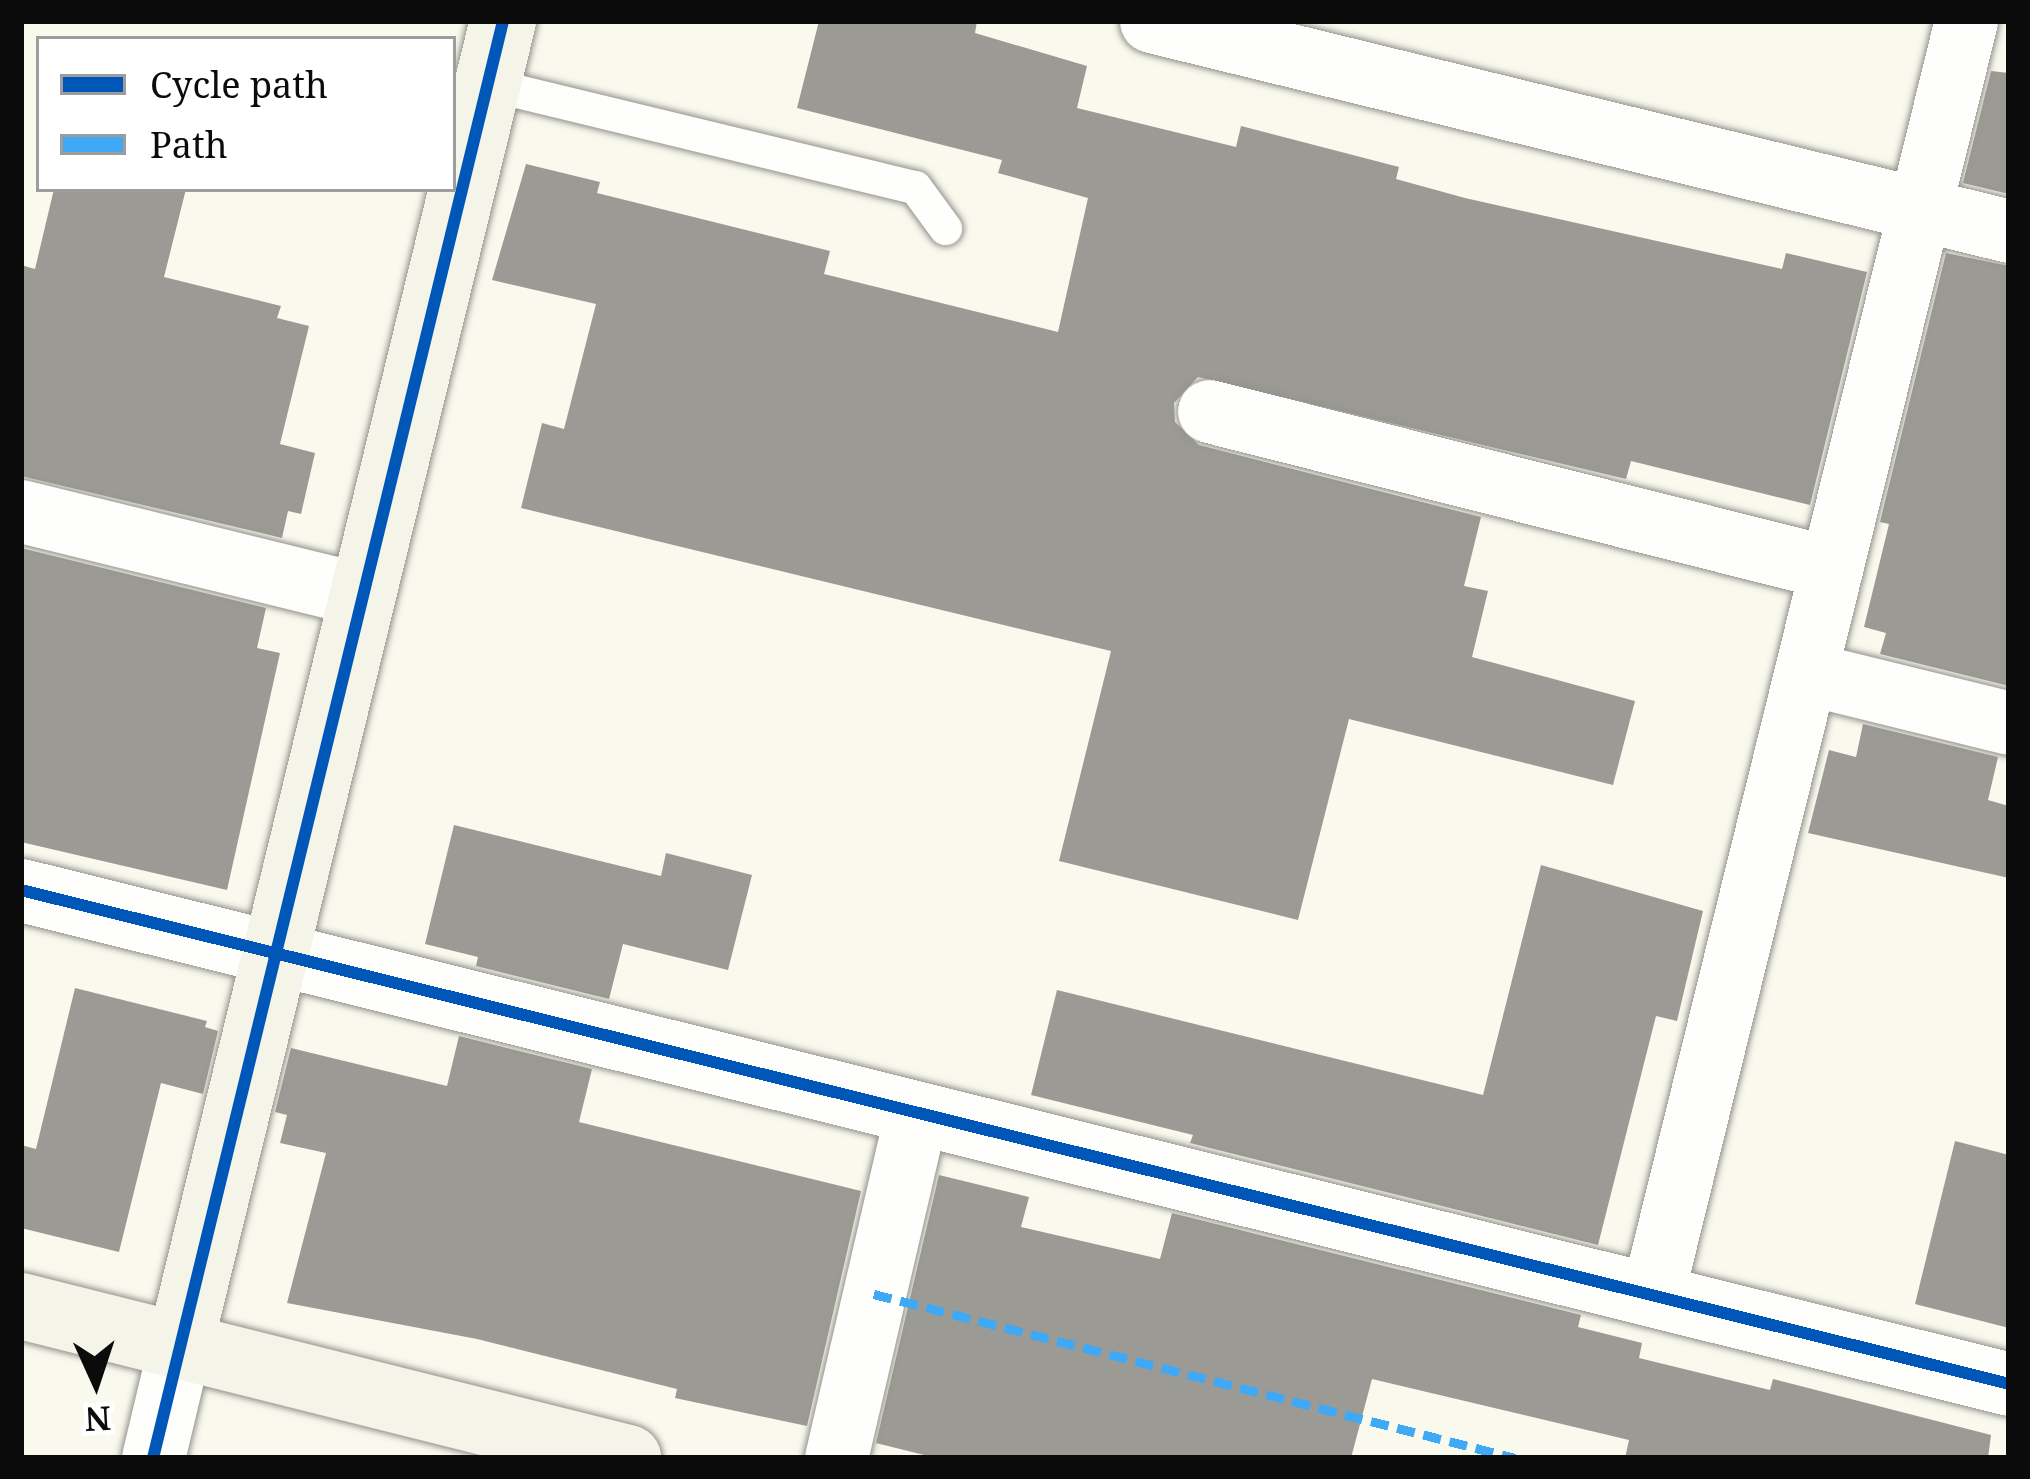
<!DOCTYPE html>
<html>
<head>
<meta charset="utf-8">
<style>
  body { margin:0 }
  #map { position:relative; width:2030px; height:1479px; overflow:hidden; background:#faf9ee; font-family:"Noto Serif",serif }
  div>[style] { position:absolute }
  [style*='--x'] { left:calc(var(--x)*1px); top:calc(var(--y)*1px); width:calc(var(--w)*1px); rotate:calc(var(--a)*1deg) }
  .building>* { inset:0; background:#9c9a94 }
  .roads { filter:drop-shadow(0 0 3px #93928d) drop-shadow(0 0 3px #93928d) }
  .lane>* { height:33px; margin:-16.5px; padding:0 16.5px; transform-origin:16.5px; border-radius:16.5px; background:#fefefc }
  .street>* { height:63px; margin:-31.5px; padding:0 31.5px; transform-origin:31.5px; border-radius:31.5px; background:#fefefc }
  .secondary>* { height:66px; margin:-33px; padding:0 33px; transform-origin:33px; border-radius:33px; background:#f4f4e8 }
  .quiet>* { height:9px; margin-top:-4.5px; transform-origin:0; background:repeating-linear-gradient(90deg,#3fa9f5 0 18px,transparent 0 27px) }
  .cycleway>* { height:12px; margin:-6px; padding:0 6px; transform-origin:6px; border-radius:6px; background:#0057b8 }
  span { translate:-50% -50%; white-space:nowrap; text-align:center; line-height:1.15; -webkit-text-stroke:12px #fff; paint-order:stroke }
  .frame { position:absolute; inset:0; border:24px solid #0b0b0b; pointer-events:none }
  .legend { position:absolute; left:36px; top:36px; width:420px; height:156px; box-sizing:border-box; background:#fff; border:3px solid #9d9d9d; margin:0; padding:15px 21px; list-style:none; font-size:36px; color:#0b0b0b }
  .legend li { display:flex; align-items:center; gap:24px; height:60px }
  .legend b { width:60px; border:3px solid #9d9d9d }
  .north { position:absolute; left:36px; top:1323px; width:120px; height:120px; -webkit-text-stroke:9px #fff; paint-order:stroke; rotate:177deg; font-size:33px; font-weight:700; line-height:48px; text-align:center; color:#0b0b0b }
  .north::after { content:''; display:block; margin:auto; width:42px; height:54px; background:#0b0b0b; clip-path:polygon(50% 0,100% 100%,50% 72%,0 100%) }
</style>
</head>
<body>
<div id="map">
  <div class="building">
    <div style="clip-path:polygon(819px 21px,977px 21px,975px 33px,1087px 66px,1077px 108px,1236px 147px,1241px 126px,1399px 167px,1396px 179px,1465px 198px,1782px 269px,1786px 253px,1867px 272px,1810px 505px,1631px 461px,1626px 479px,1198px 377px,1174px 403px,1175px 422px,1199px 445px,1481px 517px,1464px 586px,1488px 591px,1472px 657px,1635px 701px,1613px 785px,1349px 719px,1298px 920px,1059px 861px,1111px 651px,521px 508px,542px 423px,564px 429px,596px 304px,492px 280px,526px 164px,600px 182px,597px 193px,830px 251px,824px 274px,1058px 332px,1088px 198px,998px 173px,1002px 160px,797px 108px)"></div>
    <div style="clip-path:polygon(1991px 71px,2009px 73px,2009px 194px,1963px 183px)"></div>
    <div style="clip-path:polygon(54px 189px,186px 189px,164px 277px,281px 306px,277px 318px,309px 326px,280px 444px,315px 453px,301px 514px,288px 511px,282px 538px,21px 476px,21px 265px,35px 269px)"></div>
    <div style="clip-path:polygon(1946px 253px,2009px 266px,2009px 686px,1880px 654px,1886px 633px,1864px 627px,1889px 524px,1880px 522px)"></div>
    <div style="clip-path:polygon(21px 548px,266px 608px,257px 648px,280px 653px,227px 890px,21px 842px)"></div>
    <div style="clip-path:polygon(1863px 724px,1998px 757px,1988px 800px,2009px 806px,2009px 878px,1808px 833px,1829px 750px,1856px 757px)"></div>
    <div style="clip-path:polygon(454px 825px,661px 876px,666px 853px,752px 875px,728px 970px,623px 944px,609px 999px,476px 966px,478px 957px,425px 944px)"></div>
    <div style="clip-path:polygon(1541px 865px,1703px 911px,1677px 1021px,1656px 1016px,1598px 1245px,1190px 1143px,1193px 1135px,1031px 1095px,1057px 990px,1483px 1095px)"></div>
    <div style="clip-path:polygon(75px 988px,207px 1021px,205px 1027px,218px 1031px,203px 1094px,161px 1083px,119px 1252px,21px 1228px,21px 1145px,36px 1149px)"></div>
    <div style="clip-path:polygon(459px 1036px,592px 1069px,579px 1122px,861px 1191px,807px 1426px,675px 1398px,677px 1389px,477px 1339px,287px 1303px,326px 1153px,280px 1143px,287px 1115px,275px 1112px,291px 1048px,447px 1086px)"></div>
    <div style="clip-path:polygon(1955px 1141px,2009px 1155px,2009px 1328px,1915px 1304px)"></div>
    <div style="clip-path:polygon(939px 1175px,1029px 1197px,1021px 1227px,1160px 1259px,1172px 1213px,1581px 1315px,1578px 1327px,1642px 1343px,1639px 1358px,1770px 1390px,1773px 1379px,1991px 1435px,1988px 1458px,1625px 1458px,1629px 1440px,1372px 1379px,1351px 1458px,936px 1458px,876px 1443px)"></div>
  </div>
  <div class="roads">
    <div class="lane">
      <div style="--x:488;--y:84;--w:439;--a:13.6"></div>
      <div style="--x:915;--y:187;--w:51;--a:53.8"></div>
    </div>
    <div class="street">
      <div style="--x:1151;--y:21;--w:883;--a:13.75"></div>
      <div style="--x:1209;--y:411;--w:642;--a:14.17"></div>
      <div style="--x:21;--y:511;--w:352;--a:13.8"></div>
      <div style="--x:1806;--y:673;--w:209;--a:13.8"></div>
      <div style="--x:21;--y:890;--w:2048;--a:13.95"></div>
      <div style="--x:1653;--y:1292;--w:1309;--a:-76.17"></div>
      <div style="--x:153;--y:1458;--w:116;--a:-76.6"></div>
      <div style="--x:836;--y:1458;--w:352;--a:-76.9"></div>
    </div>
    <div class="secondary">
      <div style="--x:21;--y:1306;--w:626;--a:14.06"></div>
      <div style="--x:180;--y:1345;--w:1363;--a:-76.29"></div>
    </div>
  </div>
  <div class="quiet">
    <div style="--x:874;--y:1294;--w:662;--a:14.35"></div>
  </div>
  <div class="cycleway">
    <div style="--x:21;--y:890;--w:2048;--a:13.95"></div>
    <div style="--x:153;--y:1458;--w:1479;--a:-76.31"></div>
  </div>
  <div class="frame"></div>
  <ul class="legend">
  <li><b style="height:15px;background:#0057b8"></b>Cycle path</li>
  <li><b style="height:15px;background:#3fa9f5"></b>Path</li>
  </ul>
  <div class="north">N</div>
</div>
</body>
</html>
